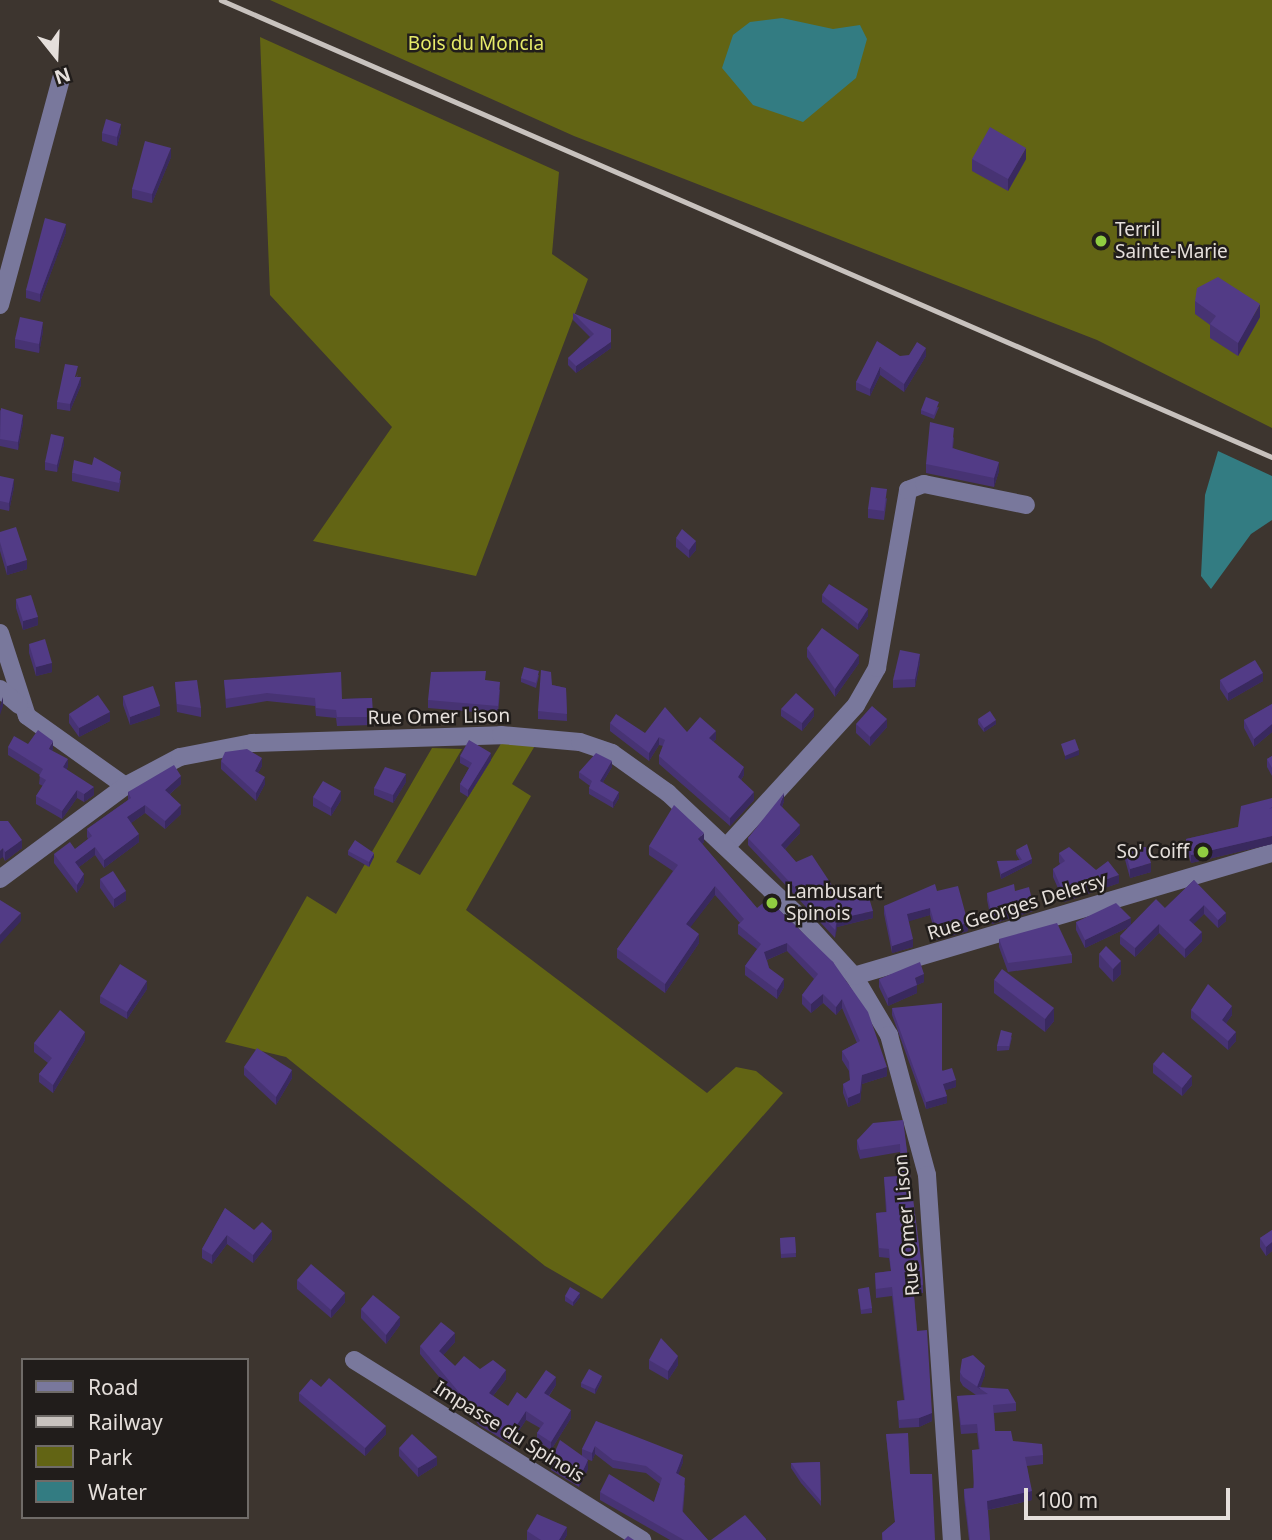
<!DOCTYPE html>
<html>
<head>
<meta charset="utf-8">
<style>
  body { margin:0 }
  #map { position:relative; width:1272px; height:1540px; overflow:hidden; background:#3d352f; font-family:"Noto Sans",sans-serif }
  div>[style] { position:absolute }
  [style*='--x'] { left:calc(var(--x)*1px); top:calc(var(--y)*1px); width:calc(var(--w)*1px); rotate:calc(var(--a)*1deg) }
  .green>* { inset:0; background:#626414 }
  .water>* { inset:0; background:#337c82 }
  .minor>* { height:18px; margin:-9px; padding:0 9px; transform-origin:9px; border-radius:9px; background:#79789c }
  .rail>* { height:4.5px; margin:-2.25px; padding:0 2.25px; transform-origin:2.25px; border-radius:2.25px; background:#c8c2be }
  .wall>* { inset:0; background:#473373 }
  .shaded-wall>* { inset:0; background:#39295e }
  .building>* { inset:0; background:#523b86 }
  .dots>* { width:19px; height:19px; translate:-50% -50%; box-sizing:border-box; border:4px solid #211d1b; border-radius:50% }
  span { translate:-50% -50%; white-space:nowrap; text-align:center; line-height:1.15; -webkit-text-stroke:5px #211d1b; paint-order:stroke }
  .park-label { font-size:19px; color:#e6ea69 }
  .poi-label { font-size:19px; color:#e5dfdb }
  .left { translate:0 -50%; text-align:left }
  .right { translate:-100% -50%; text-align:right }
  .street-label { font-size:19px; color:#e5dfdb }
  .legend { position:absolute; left:21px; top:1358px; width:228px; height:161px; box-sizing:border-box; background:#211d1b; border:2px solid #6f6b68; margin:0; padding:9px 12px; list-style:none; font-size:21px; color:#e5dfdb }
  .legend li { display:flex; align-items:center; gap:14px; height:35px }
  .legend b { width:35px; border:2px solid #6f6b68 }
  .north { position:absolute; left:21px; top:21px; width:70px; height:70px; -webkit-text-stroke:5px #211d1b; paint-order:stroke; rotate:162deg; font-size:19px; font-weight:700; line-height:28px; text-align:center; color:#e5dfdb }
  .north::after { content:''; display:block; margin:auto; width:24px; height:32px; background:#e5dfdb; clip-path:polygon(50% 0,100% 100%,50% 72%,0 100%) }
  .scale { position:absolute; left:1024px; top:1488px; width:206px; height:32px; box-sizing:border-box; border:4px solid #e5dfdb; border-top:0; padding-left:9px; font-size:21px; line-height:24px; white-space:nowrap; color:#e5dfdb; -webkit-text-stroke:5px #211d1b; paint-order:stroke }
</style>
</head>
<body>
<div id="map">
  <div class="green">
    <div style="clip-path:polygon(270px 0,1272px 0,1272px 428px,1097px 340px,574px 136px)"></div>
    <div style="clip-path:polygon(260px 37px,559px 172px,552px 254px,588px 279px,476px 576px,313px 541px,392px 427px,270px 295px)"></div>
    <div style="clip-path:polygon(502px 742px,536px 744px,512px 784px,531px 796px,466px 910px,707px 1093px,736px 1067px,756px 1071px,783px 1093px,602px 1299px,545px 1266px,286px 1057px,225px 1042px,307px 896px,336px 914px,432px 748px,462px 749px,396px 862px,420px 875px)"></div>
  </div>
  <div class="water">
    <div style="clip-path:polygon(782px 18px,833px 29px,860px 25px,867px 39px,856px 78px,803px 122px,753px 105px,722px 68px,733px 35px,750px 22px)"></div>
    <div style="clip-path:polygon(1218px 451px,1272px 476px,1272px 520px,1251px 534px,1211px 589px,1201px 576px,1205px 495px)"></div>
  </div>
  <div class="minor">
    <div style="--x:0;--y:305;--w:234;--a:-74.9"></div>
    <div style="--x:0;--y:633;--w:87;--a:72"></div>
    <div style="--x:27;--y:716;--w:120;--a:35.5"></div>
    <div style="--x:0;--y:689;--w:25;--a:40"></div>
    <div style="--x:727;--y:846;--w:191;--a:-47.5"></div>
    <div style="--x:856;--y:705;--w:43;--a:-60.4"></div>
    <div style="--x:877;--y:668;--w:181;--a:-80.1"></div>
    <div style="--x:908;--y:490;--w:17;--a:-21"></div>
    <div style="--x:924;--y:484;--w:104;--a:11.6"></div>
    <div style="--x:0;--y:879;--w:156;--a:-36.6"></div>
    <div style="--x:125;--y:786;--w:62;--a:-27.8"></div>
    <div style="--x:180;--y:757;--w:73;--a:-11"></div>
    <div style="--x:252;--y:743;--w:249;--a:-1.8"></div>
    <div style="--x:501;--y:735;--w:79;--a:5.1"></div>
    <div style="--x:580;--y:742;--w:34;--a:19"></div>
    <div style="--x:612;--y:753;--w:69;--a:35.5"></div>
    <div style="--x:668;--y:793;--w:185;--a:43.3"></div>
    <div style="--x:803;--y:920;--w:76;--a:47.7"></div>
    <div style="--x:854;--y:976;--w:69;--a:59.3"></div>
    <div style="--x:889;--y:1035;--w:145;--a:74.8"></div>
    <div style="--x:927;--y:1175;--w:366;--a:86.1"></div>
    <div style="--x:854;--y:976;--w:436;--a:-16.4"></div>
    <div style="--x:354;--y:1360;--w:340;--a:32"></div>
  </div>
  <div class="rail">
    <div style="--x:221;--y:0;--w:1146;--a:23.5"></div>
  </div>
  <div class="wall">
    <div style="clip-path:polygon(121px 132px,117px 146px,102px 141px,102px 133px)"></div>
    <div style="clip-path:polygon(171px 157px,152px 203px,132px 198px,132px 189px)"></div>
    <div style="clip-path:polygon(972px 159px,1026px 159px,1008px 191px,972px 171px)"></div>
    <div style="clip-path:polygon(66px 232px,40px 302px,26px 298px,26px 290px)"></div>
    <div style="clip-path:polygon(1195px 301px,1260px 317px,1238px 356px,1210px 338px,1210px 325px,1195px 314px)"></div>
    <div style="clip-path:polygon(573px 313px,611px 348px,576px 373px,568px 365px,568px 358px,590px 337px,573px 320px)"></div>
    <div style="clip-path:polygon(43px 331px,39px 353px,15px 348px,15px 339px)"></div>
    <div style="clip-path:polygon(900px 356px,926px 356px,904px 392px,880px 375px,870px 396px,856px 390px,856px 382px)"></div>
    <div style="clip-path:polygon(78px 374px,77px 377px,81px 385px,70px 411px,57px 409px,57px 402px)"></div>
    <div style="clip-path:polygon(939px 407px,934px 419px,921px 414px,921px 410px)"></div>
    <div style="clip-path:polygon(0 410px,23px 423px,18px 450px,0 446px)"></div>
    <div style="clip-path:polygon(954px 437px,953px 448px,999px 471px,994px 487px,926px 473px,926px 464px)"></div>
    <div style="clip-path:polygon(64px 444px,57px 472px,45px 470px,45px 462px)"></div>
    <div style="clip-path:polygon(72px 473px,121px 480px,119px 492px,72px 481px)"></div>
    <div style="clip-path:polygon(0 476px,14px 487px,9px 511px,0 509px)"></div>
    <div style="clip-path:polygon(887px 498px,884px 520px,868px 518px,868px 509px)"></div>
    <div style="clip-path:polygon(0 532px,27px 569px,7px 575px,0 551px)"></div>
    <div style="clip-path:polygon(676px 538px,696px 550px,689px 558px,676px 547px)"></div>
    <div style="clip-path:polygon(822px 595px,868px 616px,858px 630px,822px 602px)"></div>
    <div style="clip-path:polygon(16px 599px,38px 625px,23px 630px,16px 608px)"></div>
    <div style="clip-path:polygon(29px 644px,52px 672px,36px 676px,29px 653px)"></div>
    <div style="clip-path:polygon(807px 648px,859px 663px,835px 697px,807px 657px)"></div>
    <div style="clip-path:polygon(920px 662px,915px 687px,893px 688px,893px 680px)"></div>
    <div style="clip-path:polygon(539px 675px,536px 688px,521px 682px,521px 678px)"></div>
    <div style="clip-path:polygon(224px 680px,342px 699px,372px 698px,373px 725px,337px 726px,336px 718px,316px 716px,315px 706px,267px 701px,226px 708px)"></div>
    <div style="clip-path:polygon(485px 680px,500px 690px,498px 714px,428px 708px,428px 700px)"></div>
    <div style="clip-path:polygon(1220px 680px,1263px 681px,1228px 701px,1220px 689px)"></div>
    <div style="clip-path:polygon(175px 682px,201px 708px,201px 717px,177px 712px)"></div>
    <div style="clip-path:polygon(552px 685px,566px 688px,567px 721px,538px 719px,538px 711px)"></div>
    <div style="clip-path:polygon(123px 696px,160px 715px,130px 725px,123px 705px)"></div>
    <div style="clip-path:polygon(1272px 704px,1272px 732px,1254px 747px,1244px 728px,1244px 720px)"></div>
    <div style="clip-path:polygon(781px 709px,814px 716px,802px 731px,781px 716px)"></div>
    <div style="clip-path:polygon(69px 714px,110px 721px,79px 737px,69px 723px)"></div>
    <div style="clip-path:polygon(978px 719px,996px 724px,984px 732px,978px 724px)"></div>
    <div style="clip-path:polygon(610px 723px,645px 733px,687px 732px,716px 739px,713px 742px,744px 775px,741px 780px,754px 800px,730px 826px,659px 764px,659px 756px,663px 746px,659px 745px,649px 761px,610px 731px)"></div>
    <div style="clip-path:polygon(856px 724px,887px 727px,870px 746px,856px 733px)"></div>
    <div style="clip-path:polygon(8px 747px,53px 749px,52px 751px,68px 767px,66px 769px,94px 795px,84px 802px,77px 798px,62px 819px,36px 804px,36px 796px,43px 786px,39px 784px,40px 775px,8px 755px)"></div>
    <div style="clip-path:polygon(460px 756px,491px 760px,468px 797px,460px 792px,460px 784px,469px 768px,460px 763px)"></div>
    <div style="clip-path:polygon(1272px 756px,1272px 776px,1267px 767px,1267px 759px)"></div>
    <div style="clip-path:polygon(221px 761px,262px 766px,258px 773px,265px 784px,256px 801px,221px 769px)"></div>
    <div style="clip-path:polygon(612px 767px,603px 782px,619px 798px,613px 808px,589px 794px,589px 788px,590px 786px,579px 778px,579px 772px)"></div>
    <div style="clip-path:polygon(406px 782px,393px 803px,374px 795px,374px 788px)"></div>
    <div style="clip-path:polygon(181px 784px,170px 794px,181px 814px,165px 829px,145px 813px,131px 823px,139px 842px,104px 868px,95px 855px,79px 867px,84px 882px,77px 893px,54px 863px,54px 854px,75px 849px,88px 839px,87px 837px,87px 829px,128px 800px,128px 792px)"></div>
    <div style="clip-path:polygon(313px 797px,341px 800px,331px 816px,313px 806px)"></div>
    <div style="clip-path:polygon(1272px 798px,1272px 844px,1191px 863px,1186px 847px,1186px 839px,1238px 827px)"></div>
    <div style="clip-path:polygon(784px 801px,782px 807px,800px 833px,785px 849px,796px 862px,841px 899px,873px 918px,837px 927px,835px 938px,748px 845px,748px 838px)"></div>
    <div style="clip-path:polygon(0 821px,22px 848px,5px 861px,3px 857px)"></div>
    <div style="clip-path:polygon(704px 842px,702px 844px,757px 908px,833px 962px,887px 1076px,862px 1084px,860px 1102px,848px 1107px,843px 1093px,843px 1084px,850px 1081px,849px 1071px,842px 1060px,842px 1051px,857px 1043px,842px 1008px,836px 1015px,823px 1003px,811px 1013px,802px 1004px,802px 995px,814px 979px,787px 951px,767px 960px,769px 968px,784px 987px,777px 999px,745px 975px,745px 966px,757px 949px,738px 934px,738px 925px,740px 923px,715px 895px,690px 927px,699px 943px,665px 993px,617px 958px,617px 949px,673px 871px,649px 855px,649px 846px)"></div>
    <div style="clip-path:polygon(1124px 847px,1151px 872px,1130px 878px,1124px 856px)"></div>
    <div style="clip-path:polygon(1016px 850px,1032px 863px,1001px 879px,997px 861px,1020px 861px,1016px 854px)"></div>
    <div style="clip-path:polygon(348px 851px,374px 857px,369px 867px,348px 855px)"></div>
    <div style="clip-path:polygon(1059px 853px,1096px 870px,1119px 883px,1064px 902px,1053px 877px,1053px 869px,1060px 864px,1059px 862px)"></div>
    <div style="clip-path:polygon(100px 879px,126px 900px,114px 908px,100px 888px)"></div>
    <div style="clip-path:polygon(1194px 880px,1226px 921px,1218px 928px,1204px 914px,1193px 924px,1202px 941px,1185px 958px,1159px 933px,1135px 957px,1120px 944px,1120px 936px,1129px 927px,1085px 948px,1076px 930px,1076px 922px,1131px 925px,1165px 908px)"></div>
    <div style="clip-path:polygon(937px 891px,968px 931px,937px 940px,930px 915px,908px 921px,913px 947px,892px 953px,884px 914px,884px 906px)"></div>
    <div style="clip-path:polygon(1015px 891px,1033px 911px,992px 924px,987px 900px,987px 893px)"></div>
    <div style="clip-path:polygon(999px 939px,1072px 955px,1072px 963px,1008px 972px,999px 947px)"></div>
    <div style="clip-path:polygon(1099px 954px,1121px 974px,1113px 982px,1099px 967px)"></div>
    <div style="clip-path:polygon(879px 979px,924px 982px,917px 985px,917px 993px,888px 1006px,879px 987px)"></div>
    <div style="clip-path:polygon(994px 980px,1054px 1021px,1045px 1032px,994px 993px)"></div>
    <div style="clip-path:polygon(147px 989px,127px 1019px,100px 1003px,100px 996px)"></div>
    <div style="clip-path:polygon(892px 1008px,956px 1087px,945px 1090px,947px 1103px,926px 1109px,892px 1015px)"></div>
    <div style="clip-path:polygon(1191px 1010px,1232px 1015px,1226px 1023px,1236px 1041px,1228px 1050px,1191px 1018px)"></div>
    <div style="clip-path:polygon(1012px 1037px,1009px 1050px,997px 1051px,997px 1046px)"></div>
    <div style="clip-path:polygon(85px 1040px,53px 1093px,39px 1082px,39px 1074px,48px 1063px,34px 1052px,34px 1043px)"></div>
    <div style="clip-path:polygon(1153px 1064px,1192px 1085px,1182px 1096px,1153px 1073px)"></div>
    <div style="clip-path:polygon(244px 1067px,292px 1078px,276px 1105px,244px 1075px)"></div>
    <div style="clip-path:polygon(903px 1120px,923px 1285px,923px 1293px,914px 1294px,917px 1331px,932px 1421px,919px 1427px,899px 1428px,897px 1401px,904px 1400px,892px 1296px,876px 1298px,875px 1273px,891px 1271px,889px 1258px,879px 1257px,876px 1213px,886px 1212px,884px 1177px,901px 1176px,900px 1152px,860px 1159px,857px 1149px,857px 1140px)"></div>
    <div style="clip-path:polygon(225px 1208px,254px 1230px,272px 1239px,253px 1263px,227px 1244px,212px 1264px,202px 1258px,202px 1249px)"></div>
    <div style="clip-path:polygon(1272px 1230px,1272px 1251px,1266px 1256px,1260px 1247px,1260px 1238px)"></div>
    <div style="clip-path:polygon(795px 1237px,796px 1257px,781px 1258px,780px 1238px)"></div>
    <div style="clip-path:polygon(297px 1280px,345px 1302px,331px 1318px,297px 1289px)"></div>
    <div style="clip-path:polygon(858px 1289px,872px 1308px,872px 1313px,861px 1314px)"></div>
    <div style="clip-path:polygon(565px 1296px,580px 1297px,573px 1306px,565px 1301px)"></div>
    <div style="clip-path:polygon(361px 1309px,400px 1325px,386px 1344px,361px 1318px)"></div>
    <div style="clip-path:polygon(455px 1342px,443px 1355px,455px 1366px,480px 1369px,506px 1379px,493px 1396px,508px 1406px,556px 1385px,549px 1396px,571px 1418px,551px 1450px,537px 1441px,537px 1433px,540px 1428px,526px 1420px,510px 1444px,479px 1425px,420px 1354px,420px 1346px)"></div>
    <div style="clip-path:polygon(649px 1360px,678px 1365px,668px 1380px,649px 1369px)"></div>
    <div style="clip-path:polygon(960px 1372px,985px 1375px,980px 1387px,1016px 1403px,1016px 1411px,994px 1413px,995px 1431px,1013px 1441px,1043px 1455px,1043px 1464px,1027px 1466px,1032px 1500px,988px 1510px,990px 1540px,969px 1540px,964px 1497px,964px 1489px,973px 1488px,979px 1450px,977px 1433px,961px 1434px,957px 1396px,976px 1395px,963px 1386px,960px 1381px)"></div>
    <div style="clip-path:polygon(602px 1380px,595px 1394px,581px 1387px,581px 1383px)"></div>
    <div style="clip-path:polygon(321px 1387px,386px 1434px,365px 1456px,299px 1401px,299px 1393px)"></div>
    <div style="clip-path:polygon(596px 1421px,683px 1462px,678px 1474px,685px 1486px,683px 1512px,708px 1540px,670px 1540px,600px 1500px,600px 1492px,654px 1502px,660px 1484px,646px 1473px,613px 1468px,595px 1454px,592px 1461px,586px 1459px,588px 1469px,579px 1487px,551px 1470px,551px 1461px,582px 1456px,582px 1449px)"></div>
    <div style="clip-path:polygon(886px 1434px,910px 1474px,935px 1540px,882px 1540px,882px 1533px,895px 1522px)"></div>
    <div style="clip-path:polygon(399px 1448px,437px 1465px,418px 1477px,399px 1456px)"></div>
    <div style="clip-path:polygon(820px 1462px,821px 1506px,801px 1483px,791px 1468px,791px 1463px)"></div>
    <div style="clip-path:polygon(527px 1531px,567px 1535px,564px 1540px,527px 1540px)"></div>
  </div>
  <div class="shaded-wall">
    <div style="clip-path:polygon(121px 124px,121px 132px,117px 146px,117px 137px)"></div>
    <div style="clip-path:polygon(171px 148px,171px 157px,152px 203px,152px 194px)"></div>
    <div style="clip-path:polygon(1026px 148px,1026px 159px,1008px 191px,1008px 179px)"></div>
    <div style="clip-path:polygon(66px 224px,66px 232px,40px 302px,40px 294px)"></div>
    <div style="clip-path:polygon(1260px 304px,1260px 317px,1238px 356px,1238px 343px)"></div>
    <div style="clip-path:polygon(43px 322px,43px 331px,39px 353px,39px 344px)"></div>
    <div style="clip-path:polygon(611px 342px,611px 348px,576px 373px,576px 366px)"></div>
    <div style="clip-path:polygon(926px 348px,926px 356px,904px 392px,904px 384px)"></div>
    <div style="clip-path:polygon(880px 367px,880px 375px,870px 396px,870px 389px)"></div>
    <div style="clip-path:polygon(81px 377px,81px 385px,70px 411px,70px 404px)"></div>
    <div style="clip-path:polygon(23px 415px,23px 423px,18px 450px,18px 442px)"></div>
    <div style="clip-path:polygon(64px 437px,64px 444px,57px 472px,57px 465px)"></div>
    <div style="clip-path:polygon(999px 462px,999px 471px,994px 487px,994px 478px)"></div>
    <div style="clip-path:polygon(14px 479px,14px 487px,9px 511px,9px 503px)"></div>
    <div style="clip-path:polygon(696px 541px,696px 550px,689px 558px,689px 550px)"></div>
    <div style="clip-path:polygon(27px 560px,27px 569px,7px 575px,7px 566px)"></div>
    <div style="clip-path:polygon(868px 609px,868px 616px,858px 630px,858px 624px)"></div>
    <div style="clip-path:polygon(38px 617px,38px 625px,23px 630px,23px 621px)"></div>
    <div style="clip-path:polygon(920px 654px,920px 662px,915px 687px,915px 679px)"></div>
    <div style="clip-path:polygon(859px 655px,859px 663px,835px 697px,835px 689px)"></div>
    <div style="clip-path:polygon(52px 663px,52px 672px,36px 676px,36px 667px)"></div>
    <div style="clip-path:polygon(1263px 673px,1263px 681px,1228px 701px,1228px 693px)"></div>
    <div style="clip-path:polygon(3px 697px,3px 706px,0 715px,0 706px)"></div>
    <div style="clip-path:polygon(160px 706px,160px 715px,130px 725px,130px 717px)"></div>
    <div style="clip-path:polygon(814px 709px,814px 716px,802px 731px,802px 723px)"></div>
    <div style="clip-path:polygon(110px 712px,110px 721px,79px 737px,79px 728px)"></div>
    <div style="clip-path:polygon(887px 719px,887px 727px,870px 746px,870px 737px)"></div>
    <div style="clip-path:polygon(996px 720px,996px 724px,984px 732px,984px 728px)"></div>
    <div style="clip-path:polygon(1272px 724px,1272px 732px,1254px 747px,1254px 739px)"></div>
    <div style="clip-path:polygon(716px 731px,716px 739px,709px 746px,709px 738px)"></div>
    <div style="clip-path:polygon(659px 737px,659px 745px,649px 761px,649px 753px)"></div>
    <div style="clip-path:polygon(53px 741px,53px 749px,49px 757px,49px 749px)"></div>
    <div style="clip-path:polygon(1079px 750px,1079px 755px,1065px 760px,1065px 756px)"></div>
    <div style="clip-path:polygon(491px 753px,491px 760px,468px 797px,468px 790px)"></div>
    <div style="clip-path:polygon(262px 758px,262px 766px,255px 778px,255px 771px)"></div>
    <div style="clip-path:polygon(68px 759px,68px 767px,63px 775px,63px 767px)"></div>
    <div style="clip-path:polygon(612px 761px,612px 767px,600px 787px,600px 781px)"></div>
    <div style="clip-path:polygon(744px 767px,744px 775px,738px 785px,738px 777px)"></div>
    <div style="clip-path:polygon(406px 774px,406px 782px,393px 803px,393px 795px)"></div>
    <div style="clip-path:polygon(181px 776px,181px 784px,165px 798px,165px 790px)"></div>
    <div style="clip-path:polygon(265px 777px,265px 784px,256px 801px,256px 793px)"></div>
    <div style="clip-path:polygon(94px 787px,94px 795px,84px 802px,84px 794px)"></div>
    <div style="clip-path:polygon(77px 790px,77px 798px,62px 819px,62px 811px)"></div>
    <div style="clip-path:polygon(341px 791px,341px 800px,331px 816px,331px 808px)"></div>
    <div style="clip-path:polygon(619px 792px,619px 798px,613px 808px,613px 802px)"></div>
    <div style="clip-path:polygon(754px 792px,754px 800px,730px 826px,730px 818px)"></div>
    <div style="clip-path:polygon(784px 793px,784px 801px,780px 813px,780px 805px)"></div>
    <div style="clip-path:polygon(145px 805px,145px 813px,127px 826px,127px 817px)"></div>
    <div style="clip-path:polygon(181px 805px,181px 814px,165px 829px,165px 821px)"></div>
    <div style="clip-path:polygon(800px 825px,800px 833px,781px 853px,781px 845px)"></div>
    <div style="clip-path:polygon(704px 833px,704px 842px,698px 848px,698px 839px)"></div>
    <div style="clip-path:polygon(139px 834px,139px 842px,104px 868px,104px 860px)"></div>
    <div style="clip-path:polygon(1272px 836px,1272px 844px,1191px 863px,1191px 855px)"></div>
    <div style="clip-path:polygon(22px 840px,22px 848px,5px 861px,5px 852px)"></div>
    <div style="clip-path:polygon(95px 847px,95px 855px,75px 870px,75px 862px)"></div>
    <div style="clip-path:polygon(3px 848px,3px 857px,0 859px,0 851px)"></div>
    <div style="clip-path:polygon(374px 853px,374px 857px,369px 867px,369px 862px)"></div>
    <div style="clip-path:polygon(1032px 859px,1032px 863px,1001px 879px,1001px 874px)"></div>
    <div style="clip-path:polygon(1151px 863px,1151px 872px,1130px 878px,1130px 869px)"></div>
    <div style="clip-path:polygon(84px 874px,84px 882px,77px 893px,77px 885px)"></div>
    <div style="clip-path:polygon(1119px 875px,1119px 883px,1064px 902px,1064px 894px)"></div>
    <div style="clip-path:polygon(715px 886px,715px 895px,686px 933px,686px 924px)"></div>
    <div style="clip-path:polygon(126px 891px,126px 900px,114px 908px,114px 899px)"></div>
    <div style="clip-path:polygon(1033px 904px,1033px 911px,992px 924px,992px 916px)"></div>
    <div style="clip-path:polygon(1204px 905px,1204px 914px,1189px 929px,1189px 920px)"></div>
    <div style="clip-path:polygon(930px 908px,930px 915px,907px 922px,907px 914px)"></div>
    <div style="clip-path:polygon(873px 911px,873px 918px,837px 927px,835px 938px,837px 919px)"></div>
    <div style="clip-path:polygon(21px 913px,21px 921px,0 944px,0 935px)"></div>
    <div style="clip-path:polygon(1226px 913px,1226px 921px,1218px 928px,1218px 920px)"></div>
    <div style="clip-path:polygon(1131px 918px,1131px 926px,1085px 948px,1085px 940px)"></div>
    <div style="clip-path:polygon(968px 923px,968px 931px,937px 940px,937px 932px)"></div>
    <div style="clip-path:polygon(1159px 924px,1159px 933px,1135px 957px,1135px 948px)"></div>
    <div style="clip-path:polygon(1202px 932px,1202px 941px,1185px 958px,1185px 949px)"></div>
    <div style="clip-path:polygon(699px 934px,699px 943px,665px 993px,665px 984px)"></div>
    <div style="clip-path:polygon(913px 939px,913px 947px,892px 953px,892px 946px)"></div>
    <div style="clip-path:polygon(787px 943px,787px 951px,764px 961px,764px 952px)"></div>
    <div style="clip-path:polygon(1121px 961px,1121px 974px,1113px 982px,1113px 969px)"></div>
    <div style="clip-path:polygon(924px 974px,924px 982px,917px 985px,917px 993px,888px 1006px,888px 998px,915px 978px)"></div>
    <div style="clip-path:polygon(784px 979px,784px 987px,777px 999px,777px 990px)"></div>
    <div style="clip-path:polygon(147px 981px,147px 989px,127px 1019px,127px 1012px)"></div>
    <div style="clip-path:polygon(823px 994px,823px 1003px,811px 1013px,811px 1004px)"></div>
    <div style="clip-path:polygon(842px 999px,842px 1008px,836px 1015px,836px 1007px)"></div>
    <div style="clip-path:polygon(1232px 1006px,1232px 1015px,1222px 1029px,1222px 1020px)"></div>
    <div style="clip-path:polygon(1054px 1008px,1054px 1021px,1045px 1032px,1045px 1019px)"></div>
    <div style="clip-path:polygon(85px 1032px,85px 1040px,53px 1093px,53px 1085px)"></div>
    <div style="clip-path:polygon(1236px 1032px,1236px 1041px,1228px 1050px,1228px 1041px)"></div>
    <div style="clip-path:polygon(887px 1067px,887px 1076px,862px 1084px,860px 1102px,848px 1107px,848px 1098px,862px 1075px)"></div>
    <div style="clip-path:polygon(292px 1070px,292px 1078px,276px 1105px,276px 1097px)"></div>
    <div style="clip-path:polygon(1192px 1076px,1192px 1085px,1182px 1096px,1182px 1088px)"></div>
    <div style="clip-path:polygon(956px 1080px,956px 1087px,943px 1091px,943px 1084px)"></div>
    <div style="clip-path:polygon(947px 1096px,947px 1103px,926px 1109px,926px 1102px)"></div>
    <div style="clip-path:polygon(272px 1231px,272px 1239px,253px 1263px,253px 1255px)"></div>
    <div style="clip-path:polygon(227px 1235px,227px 1244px,212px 1264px,212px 1255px)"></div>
    <div style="clip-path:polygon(1272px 1242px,1272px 1251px,1266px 1256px,1266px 1247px)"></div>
    <div style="clip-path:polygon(345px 1293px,345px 1302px,331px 1318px,331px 1310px)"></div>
    <div style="clip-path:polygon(580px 1293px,580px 1297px,573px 1306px,573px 1302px)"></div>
    <div style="clip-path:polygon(400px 1317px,400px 1325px,386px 1344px,386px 1335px)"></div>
    <div style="clip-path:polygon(455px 1333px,455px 1342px,439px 1360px,439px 1351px)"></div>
    <div style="clip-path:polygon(678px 1356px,678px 1365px,668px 1380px,668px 1371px)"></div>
    <div style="clip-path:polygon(985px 1366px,985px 1375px,980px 1389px,977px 1387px)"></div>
    <div style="clip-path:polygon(506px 1370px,506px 1379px,489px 1401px,489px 1393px)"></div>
    <div style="clip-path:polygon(602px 1376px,602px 1380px,595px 1394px,595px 1389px)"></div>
    <div style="clip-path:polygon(556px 1377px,556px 1385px,544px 1402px,544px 1393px)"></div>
    <div style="clip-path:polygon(571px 1410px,571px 1418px,551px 1450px,551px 1442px)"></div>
    <div style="clip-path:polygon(526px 1411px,526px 1420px,510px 1444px,510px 1436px)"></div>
    <div style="clip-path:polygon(932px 1413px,932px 1421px,919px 1427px,919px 1418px)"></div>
    <div style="clip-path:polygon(386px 1426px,386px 1434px,365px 1456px,365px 1448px)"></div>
    <div style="clip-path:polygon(595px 1446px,595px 1454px,592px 1461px,592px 1453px)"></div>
    <div style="clip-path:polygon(683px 1455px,683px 1462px,676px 1481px,676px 1473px)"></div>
    <div style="clip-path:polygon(437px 1457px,437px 1465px,418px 1477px,418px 1468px)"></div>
    <div style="clip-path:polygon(588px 1460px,588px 1469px,579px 1487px,579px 1479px)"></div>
    <div style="clip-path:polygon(1032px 1491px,1032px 1500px,987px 1510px,987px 1501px)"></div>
    <div style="clip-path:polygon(567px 1527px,567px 1535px,564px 1540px,559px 1540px)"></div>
  </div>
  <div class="building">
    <div style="clip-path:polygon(106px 119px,121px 124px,117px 137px,102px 133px)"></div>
    <div style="clip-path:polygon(990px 127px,1026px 148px,1008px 179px,972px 159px)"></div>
    <div style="clip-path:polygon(145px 141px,171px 148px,152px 194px,132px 189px)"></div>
    <div style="clip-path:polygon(45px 218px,66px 224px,40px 294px,26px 290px)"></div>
    <div style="clip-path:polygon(1218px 277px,1260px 304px,1238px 343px,1210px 324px,1216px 316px,1195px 301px,1197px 288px)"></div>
    <div style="clip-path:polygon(573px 313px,611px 329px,611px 342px,576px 366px,568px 358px,594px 334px)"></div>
    <div style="clip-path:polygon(20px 317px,43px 322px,39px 344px,15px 339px)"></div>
    <div style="clip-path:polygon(877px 341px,900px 356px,909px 355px,917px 342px,926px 348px,904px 384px,880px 367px,870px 389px,856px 382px)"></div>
    <div style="clip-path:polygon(65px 364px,78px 366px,75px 377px,81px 377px,70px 404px,57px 402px)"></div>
    <div style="clip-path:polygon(926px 397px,939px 402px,934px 415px,921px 410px)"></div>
    <div style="clip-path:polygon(1px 408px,23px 415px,18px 442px,0 439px)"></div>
    <div style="clip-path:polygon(930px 422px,954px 428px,952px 448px,999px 462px,994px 478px,926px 464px)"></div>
    <div style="clip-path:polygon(51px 434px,64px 437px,57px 465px,45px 462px)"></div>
    <div style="clip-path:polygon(94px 457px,121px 472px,119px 483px,72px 473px,74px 460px,92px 465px)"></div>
    <div style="clip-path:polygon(0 476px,14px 479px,9px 503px,0 501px)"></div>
    <div style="clip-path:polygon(871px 487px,887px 489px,884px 511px,868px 509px)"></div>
    <div style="clip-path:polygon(16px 527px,27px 560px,7px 566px,0 542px,0 532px)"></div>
    <div style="clip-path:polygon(682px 529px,696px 541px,689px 550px,676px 538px)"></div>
    <div style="clip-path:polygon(829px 584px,868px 609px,858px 624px,822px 595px)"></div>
    <div style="clip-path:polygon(31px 595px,38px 617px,23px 621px,16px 599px)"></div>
    <div style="clip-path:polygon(822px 628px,859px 655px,835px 689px,807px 648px)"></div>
    <div style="clip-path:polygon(45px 639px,52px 663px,36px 667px,29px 644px)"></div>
    <div style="clip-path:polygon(900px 650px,920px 654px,915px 679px,893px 680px)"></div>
    <div style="clip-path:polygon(1255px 660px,1263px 673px,1228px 693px,1220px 680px)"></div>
    <div style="clip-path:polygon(524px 667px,539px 671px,536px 683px,521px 678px)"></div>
    <div style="clip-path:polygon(541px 670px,551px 672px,552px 685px,566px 688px,567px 714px,538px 711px)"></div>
    <div style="clip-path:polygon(486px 671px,485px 680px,500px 682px,498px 706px,428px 700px,431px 672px)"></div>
    <div style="clip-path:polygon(341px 672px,342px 699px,372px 698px,373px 717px,337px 717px,336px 710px,316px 708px,315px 698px,267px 693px,226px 699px,224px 680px)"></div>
    <div style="clip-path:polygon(197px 680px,201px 708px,177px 704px,175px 682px)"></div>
    <div style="clip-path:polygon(153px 686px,160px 706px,130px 717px,123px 696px)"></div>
    <div style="clip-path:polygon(796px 693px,814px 709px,802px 723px,781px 709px)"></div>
    <div style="clip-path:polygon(98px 695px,110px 712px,79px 728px,69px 714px)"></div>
    <div style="clip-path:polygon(1272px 704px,1272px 724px,1254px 739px,1244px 720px)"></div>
    <div style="clip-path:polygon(872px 706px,887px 719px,870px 737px,856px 724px)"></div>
    <div style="clip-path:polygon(665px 707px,687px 732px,700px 717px,716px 731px,709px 738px,744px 767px,738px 777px,754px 792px,730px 818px,659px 756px,665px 740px,659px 737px,649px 753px,610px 723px,616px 714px,645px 733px)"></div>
    <div style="clip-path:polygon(990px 711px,996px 720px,984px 728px,978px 719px)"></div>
    <div style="clip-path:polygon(38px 730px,53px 741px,49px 749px,68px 759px,63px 767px,94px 787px,84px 794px,77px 790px,62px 811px,36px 796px,46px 780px,39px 776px,43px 769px,8px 747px,14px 736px,28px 744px)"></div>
    <div style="clip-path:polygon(1075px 739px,1079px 750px,1065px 756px,1061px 744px)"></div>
    <div style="clip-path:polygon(469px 740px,491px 753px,468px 790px,460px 784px,472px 763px,460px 756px)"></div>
    <div style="clip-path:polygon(247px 749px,262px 758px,255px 771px,265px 777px,256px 793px,221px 761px,225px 752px)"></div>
    <div style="clip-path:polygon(596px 753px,612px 761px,600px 781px,619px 792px,613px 802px,589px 788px,592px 781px,579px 772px)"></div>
    <div style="clip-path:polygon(1272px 756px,1272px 768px,1267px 759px)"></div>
    <div style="clip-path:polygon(174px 765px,181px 776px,165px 790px,181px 805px,165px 821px,145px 805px,127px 817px,139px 834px,104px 860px,95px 847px,75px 862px,84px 874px,77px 885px,54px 854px,70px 842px,75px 849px,92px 836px,87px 829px,131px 798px,128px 792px)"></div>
    <div style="clip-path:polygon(385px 767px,406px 774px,393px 795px,374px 788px)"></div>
    <div style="clip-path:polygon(323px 781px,341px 791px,331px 808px,313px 797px)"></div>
    <div style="clip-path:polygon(784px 793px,780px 805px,800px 825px,781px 845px,796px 862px,812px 855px,841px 899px,867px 891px,873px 911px,837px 919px,835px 930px,748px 838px)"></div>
    <div style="clip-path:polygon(1272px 798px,1272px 807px,1269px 809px,1272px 808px,1272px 836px,1191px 855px,1186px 839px,1238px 827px,1241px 806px)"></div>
    <div style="clip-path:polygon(674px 805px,704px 833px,698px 839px,757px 908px,768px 899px,833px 962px,868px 1012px,887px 1067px,862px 1075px,860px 1093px,848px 1098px,843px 1084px,850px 1080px,849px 1062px,842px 1051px,860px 1041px,842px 999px,836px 1007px,823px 994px,811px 1004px,802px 995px,818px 974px,787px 943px,764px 952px,769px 968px,784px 979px,777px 990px,745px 966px,761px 944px,738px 925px,744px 919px,715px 886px,686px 924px,699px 934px,665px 984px,617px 949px,678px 865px,649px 846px)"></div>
    <div style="clip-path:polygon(0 821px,8px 821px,22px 840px,5px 852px,3px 848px,0 851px)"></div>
    <div style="clip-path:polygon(355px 840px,374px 853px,369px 862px,348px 851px)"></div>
    <div style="clip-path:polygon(1027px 844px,1032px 859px,1001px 874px,997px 861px,1022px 860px,1016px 850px)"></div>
    <div style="clip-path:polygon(1069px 847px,1096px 870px,1108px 861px,1119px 875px,1064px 894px,1053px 869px,1065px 861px,1059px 853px)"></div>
    <div style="clip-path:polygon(1124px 847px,1146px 847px,1151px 863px,1130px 869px)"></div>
    <div style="clip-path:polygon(113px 871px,126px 891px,114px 899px,100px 879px)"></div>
    <div style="clip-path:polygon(1194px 880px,1226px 913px,1218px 920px,1204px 905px,1189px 920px,1202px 932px,1185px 949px,1159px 924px,1135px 948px,1120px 936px,1156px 899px,1165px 908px)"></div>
    <div style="clip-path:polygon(935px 884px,937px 891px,958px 886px,968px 923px,937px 932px,930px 908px,907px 914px,913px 939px,892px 946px,884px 906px)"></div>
    <div style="clip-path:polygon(1014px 884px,1015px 891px,1029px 887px,1033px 904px,992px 916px,987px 893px)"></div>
    <div style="clip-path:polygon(0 900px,21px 913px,0 935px)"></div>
    <div style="clip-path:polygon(1116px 903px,1131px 918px,1085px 940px,1076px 922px)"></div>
    <div style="clip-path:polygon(1057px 923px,1072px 955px,1008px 963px,999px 939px)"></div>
    <div style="clip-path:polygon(1106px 946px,1121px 961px,1113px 969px,1099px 954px)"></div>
    <div style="clip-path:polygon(920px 962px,924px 974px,915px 978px,917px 985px,888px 998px,879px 979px)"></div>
    <div style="clip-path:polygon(120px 964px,147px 981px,127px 1012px,100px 996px)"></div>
    <div style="clip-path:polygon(1002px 969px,1054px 1008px,1045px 1019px,994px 980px)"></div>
    <div style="clip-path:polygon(1208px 984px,1232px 1006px,1222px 1020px,1236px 1032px,1228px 1041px,1191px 1010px)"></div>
    <div style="clip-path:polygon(942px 1003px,942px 1071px,952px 1068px,956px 1080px,943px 1084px,947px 1096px,926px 1102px,892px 1008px)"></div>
    <div style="clip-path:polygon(60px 1010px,85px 1032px,53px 1085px,39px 1074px,52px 1058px,34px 1043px)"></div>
    <div style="clip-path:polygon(1001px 1030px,1012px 1033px,1009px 1046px,997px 1046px)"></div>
    <div style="clip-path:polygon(257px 1048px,292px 1070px,276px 1097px,244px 1067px)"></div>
    <div style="clip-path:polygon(1163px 1052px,1192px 1076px,1182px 1088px,1153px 1064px)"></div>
    <div style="clip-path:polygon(903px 1120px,922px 1268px,923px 1285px,913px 1285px,917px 1331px,927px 1330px,932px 1413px,919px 1418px,899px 1420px,897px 1401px,905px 1400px,892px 1287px,876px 1289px,875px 1273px,891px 1271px,889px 1249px,879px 1248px,876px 1213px,887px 1212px,884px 1177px,901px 1176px,900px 1144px,860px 1150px,857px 1140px,873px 1123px)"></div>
    <div style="clip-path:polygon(225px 1208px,254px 1230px,262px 1222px,272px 1231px,253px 1255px,227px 1235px,212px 1255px,202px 1249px)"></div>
    <div style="clip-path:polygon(1272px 1230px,1272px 1242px,1266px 1247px,1260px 1238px)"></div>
    <div style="clip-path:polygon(795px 1237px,796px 1253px,781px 1254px,780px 1238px)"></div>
    <div style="clip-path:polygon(311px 1264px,345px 1293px,331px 1310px,297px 1280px)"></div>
    <div style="clip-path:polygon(570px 1287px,580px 1293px,573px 1302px,565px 1296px)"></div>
    <div style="clip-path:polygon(869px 1287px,872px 1308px,861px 1310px,858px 1289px)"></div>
    <div style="clip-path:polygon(373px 1295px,400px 1317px,386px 1335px,361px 1309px)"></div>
    <div style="clip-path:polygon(441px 1322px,455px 1333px,439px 1351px,455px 1366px,464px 1356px,480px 1369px,493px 1360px,506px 1370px,489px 1393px,508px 1406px,517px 1392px,526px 1399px,546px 1370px,556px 1377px,544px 1393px,571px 1410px,551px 1442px,537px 1433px,544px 1423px,526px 1411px,510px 1436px,479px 1416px,420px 1346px)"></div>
    <div style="clip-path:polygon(661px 1338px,678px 1356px,668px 1371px,649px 1360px)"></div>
    <div style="clip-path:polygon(973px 1355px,985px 1366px,977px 1387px,1008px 1389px,1016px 1403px,993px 1405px,995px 1431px,1011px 1431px,1013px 1441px,1042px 1444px,1043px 1455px,1025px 1457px,1032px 1491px,987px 1501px,990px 1540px,970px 1540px,964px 1489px,974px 1488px,972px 1450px,980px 1449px,977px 1424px,961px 1425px,957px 1396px,988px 1394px,963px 1377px,960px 1372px,962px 1359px)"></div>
    <div style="clip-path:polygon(589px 1369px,602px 1376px,595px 1389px,581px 1383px)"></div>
    <div style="clip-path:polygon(329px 1378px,386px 1426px,365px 1448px,299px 1393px,311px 1379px,321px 1387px)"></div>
    <div style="clip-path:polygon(596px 1421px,683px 1455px,676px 1473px,685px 1478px,682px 1511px,708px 1540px,684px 1540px,600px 1492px,609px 1474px,654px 1502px,662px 1478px,646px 1466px,613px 1460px,595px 1446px,592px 1453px,582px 1449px)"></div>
    <div style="clip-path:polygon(908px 1433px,910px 1474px,932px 1474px,935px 1540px,883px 1540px,882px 1533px,895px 1522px,886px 1434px)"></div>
    <div style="clip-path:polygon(412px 1434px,437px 1457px,418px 1468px,399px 1448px)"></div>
    <div style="clip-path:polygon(560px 1440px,588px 1460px,579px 1479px,551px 1461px)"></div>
    <div style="clip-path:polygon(820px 1462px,821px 1501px,801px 1478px,791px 1463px)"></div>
    <div style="clip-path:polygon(537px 1514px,567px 1527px,559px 1540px,541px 1540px,527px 1531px)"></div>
    <div style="clip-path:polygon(745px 1515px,766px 1539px,766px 1540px,711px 1540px)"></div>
    <div style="clip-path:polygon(628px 1536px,634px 1540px,624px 1540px)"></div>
  </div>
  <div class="dots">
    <div style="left:1101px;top:241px;background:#90cd41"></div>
    <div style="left:1203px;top:852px;background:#90cd41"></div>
    <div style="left:772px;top:903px;background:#90cd41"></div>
  </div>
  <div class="park-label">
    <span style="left:476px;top:44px">Bois du Moncia</span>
  </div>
  <div class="poi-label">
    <span class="left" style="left:1115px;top:241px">Terril<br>Sainte-Marie</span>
    <span class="right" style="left:1189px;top:852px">So' Coiff</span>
    <span class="left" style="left:786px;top:903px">Lambusart<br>Spinois</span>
  </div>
  <div class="street-label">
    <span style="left:439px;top:717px;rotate:-1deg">Rue Omer Lison</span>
    <span style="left:1017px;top:907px;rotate:-17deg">Rue Georges Delersy</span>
    <span style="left:907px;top:1225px;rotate:-95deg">Rue Omer Lison</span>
    <span style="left:509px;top:1432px;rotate:32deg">Impasse du Spinois</span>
  </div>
  <ul class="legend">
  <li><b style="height:9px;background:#79789c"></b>Road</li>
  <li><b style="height:9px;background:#c8c2be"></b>Railway</li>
  <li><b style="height:19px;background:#626414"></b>Park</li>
  <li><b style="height:19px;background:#337c82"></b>Water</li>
  </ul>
  <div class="north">N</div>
  <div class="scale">100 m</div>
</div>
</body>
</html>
